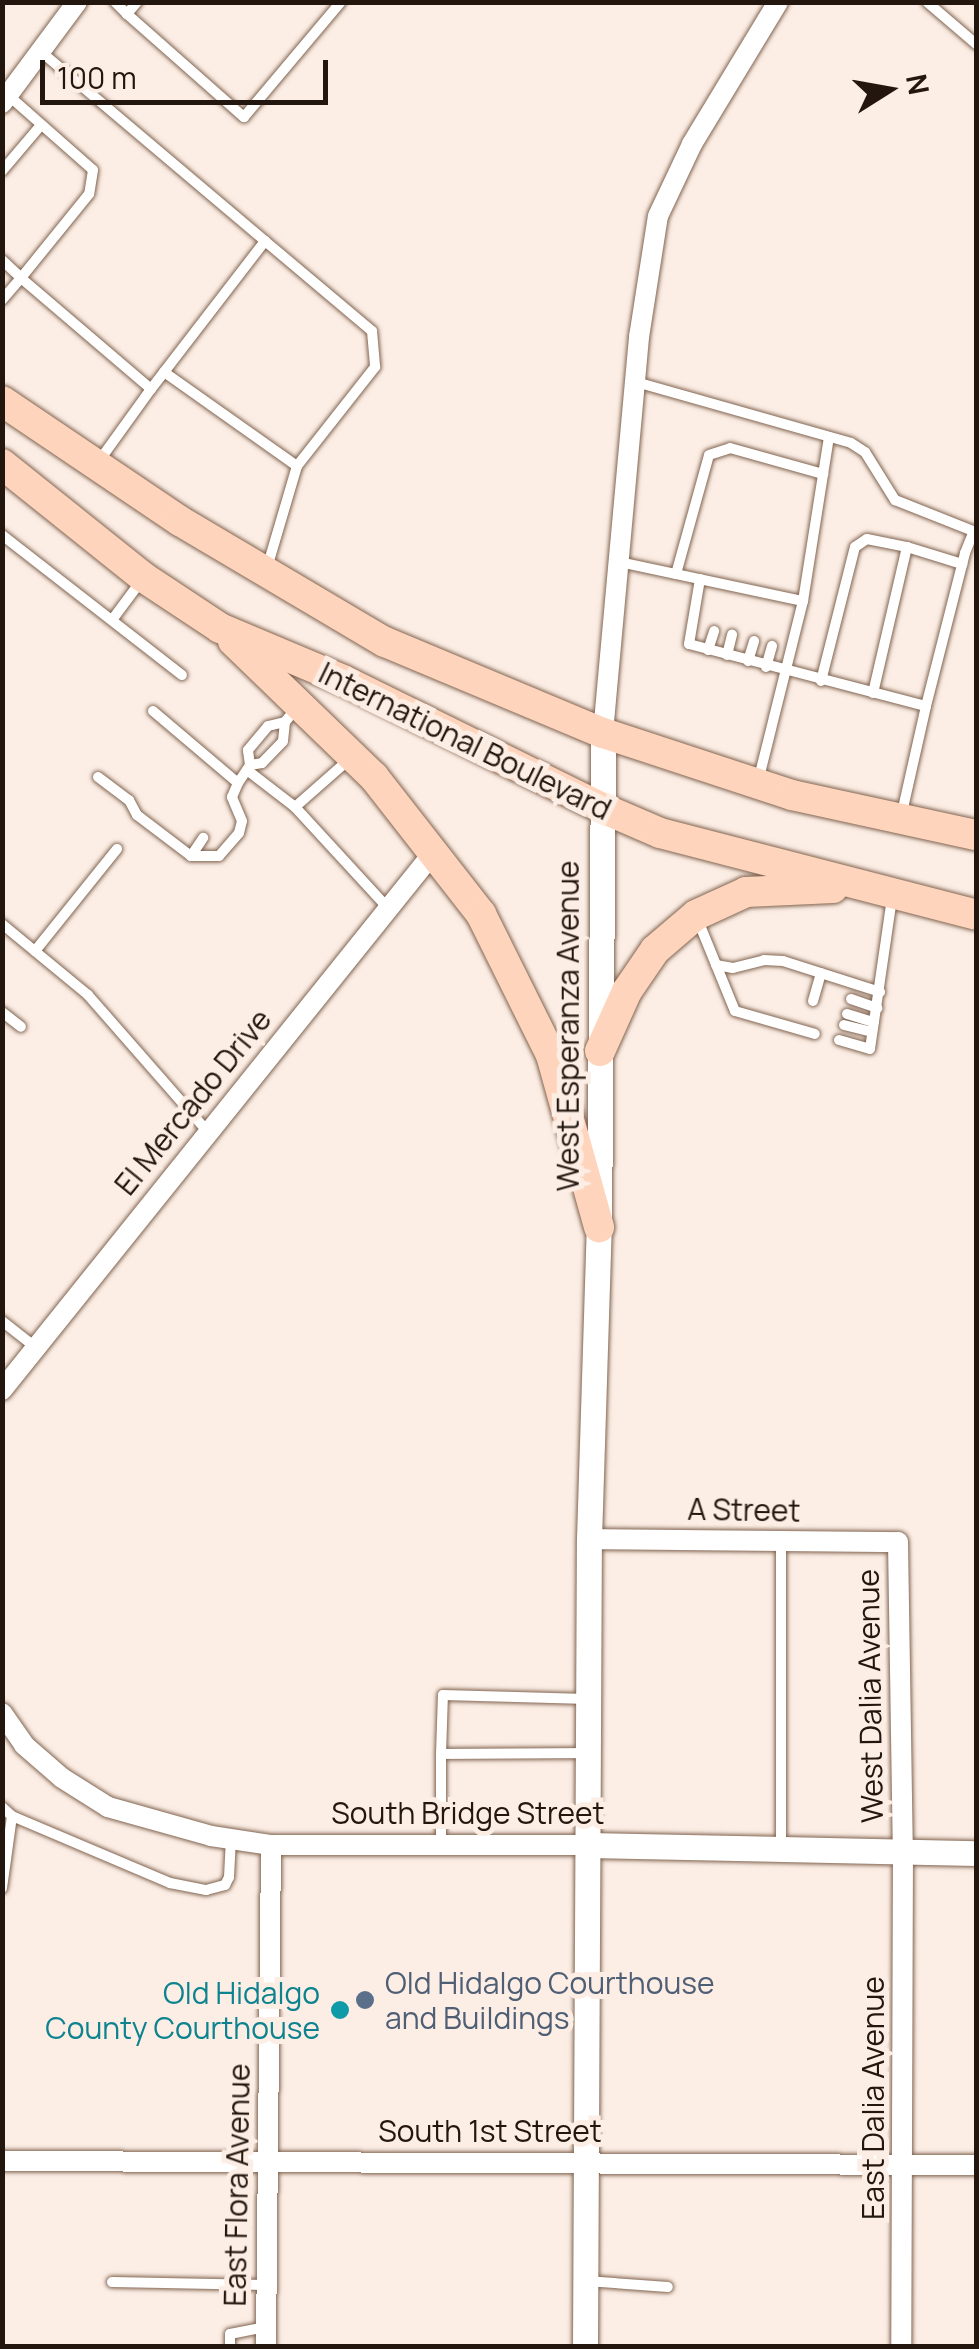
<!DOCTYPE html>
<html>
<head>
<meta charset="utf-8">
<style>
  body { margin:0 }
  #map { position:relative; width:979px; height:2349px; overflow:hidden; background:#fceee5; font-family:Manrope,sans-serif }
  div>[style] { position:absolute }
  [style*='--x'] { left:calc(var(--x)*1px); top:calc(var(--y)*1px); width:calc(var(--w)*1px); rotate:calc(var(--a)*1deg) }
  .roads { filter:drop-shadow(0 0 2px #816450) drop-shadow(0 0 2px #816450) }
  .service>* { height:10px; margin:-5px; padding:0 5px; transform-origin:5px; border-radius:5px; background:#fff }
  .minor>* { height:20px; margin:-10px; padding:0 10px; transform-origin:10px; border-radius:10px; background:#fff }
  .tertiary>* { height:25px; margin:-12.5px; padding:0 12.5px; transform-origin:12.5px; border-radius:12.5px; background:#fff }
  .primary>* { height:30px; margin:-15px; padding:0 15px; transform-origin:15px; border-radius:15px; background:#fed5bc }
  .dots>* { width:28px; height:28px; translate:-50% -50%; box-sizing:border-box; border:5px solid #fceee5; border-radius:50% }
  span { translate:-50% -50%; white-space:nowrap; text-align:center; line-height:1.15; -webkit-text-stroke:10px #fceee5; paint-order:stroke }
  .street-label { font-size:30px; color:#22160e }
  .service-label { font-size:30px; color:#4e5e75 }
  .left { translate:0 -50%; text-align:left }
  .culture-label { font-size:30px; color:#0d838f }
  .right { translate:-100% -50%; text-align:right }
  .frame { position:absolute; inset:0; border:5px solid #22160e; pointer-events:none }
  .north { position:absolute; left:839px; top:40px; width:100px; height:100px; -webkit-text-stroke:8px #fceee5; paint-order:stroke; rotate:79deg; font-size:28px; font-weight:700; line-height:40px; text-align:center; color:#22160e }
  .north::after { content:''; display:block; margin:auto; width:35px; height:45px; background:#22160e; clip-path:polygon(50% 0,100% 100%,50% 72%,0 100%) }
  .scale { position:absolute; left:40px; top:60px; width:288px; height:45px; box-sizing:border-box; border:5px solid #22160e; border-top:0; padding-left:12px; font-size:30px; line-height:35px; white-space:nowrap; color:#22160e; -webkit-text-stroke:8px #fceee5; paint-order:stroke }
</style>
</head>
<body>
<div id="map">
  <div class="roads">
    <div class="service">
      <div style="--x:115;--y:2;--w:17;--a:45"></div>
      <div style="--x:137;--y:2;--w:16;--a:130"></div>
      <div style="--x:127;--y:14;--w:156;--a:41.4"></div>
      <div style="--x:244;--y:117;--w:150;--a:-49.9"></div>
      <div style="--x:927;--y:2;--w:65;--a:40.6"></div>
      <div style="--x:39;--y:50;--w:296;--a:40.2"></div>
      <div style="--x:265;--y:241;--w:187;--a:127.6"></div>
      <div style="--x:8;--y:95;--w:113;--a:41.4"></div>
      <div style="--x:93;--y:170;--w:24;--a:99"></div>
      <div style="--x:89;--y:194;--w:108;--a:129"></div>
      <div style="--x:21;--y:278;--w:171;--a:40.5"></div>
      <div style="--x:151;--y:389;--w:89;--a:125.8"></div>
      <div style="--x:2;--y:171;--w:60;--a:-49.7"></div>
      <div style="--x:265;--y:241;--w:140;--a:40.1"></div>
      <div style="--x:372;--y:331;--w:36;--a:85"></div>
      <div style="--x:375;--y:367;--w:126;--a:128.2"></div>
      <div style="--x:297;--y:466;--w:106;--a:106.4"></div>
      <div style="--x:2;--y:260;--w:26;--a:43"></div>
      <div style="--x:21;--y:278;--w:29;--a:131"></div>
      <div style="--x:164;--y:372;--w:163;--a:35.3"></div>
      <div style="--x:636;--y:382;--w:223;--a:15.8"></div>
      <div style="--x:851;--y:443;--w:17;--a:33"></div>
      <div style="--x:865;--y:452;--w:57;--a:58"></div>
      <div style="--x:895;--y:500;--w:87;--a:21.6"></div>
      <div style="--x:2;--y:535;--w:228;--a:37.9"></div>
      <div style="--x:619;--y:562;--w:188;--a:12"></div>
      <div style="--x:803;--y:601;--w:186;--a:104"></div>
      <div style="--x:676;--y:574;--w:123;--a:-74.5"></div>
      <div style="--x:709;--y:455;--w:22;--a:-18"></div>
      <div style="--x:730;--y:448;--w:97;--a:15.6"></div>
      <div style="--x:700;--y:579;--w:66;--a:99.6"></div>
      <div style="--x:689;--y:644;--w:245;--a:14.7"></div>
      <div style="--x:926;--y:706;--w:158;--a:-75.7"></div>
      <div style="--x:965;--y:553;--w:24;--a:-68"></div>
      <div style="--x:803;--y:601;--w:166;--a:-81"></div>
      <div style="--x:112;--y:620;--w:49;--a:-53.4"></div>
      <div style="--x:708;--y:650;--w:20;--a:-72"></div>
      <div style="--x:727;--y:655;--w:21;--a:-76"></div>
      <div style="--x:748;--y:661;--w:21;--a:-73"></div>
      <div style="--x:766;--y:667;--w:22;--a:-74"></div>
      <div style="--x:821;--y:681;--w:138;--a:-75.8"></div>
      <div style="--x:855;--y:547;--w:14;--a:-34"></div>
      <div style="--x:867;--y:539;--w:41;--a:11.3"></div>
      <div style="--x:873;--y:693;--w:150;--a:-76.9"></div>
      <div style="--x:907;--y:547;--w:58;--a:17.2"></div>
      <div style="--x:153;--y:711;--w:111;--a:40.3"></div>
      <div style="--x:250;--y:765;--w:15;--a:-98"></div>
      <div style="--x:248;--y:750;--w:31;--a:-50"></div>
      <div style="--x:268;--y:726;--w:17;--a:-13"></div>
      <div style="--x:247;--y:770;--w:61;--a:37.6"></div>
      <div style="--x:295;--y:807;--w:137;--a:47.4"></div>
      <div style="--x:98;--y:777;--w:39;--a:37"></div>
      <div style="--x:129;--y:800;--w:17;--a:62"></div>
      <div style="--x:137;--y:815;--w:68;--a:37.2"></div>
      <div style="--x:191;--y:856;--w:28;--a:0"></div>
      <div style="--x:219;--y:856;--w:30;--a:-49"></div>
      <div style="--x:239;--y:833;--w:12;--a:-76"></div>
      <div style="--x:242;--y:821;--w:26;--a:-113"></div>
      <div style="--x:232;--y:797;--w:15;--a:-67"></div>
      <div style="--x:238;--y:783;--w:22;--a:-56"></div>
      <div style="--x:250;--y:765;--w:12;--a:-9"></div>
      <div style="--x:262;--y:763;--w:30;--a:-46"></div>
      <div style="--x:283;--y:741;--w:19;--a:-84"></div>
      <div style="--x:285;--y:722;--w:21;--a:-51"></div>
      <div style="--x:295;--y:807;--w:76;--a:-41.3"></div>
      <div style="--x:901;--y:817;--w:114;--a:-77.3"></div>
      <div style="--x:191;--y:856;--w:22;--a:-56"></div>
      <div style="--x:697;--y:918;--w:100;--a:67.8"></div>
      <div style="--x:735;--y:1011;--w:83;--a:16"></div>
      <div style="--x:2;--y:924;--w:112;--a:39.5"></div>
      <div style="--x:88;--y:995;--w:182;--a:48.8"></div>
      <div style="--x:35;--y:951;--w:131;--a:-51.2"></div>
      <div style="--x:716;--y:965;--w:17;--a:10"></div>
      <div style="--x:733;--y:968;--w:32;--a:-14"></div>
      <div style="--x:764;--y:960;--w:19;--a:3"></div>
      <div style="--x:783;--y:961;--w:102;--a:17.7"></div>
      <div style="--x:851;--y:999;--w:28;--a:19"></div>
      <div style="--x:813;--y:1001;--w:29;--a:-74"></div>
      <div style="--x:2;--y:1012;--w:24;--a:38"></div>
      <div style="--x:847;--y:1014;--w:28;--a:17"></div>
      <div style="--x:844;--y:1025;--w:29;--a:14"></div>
      <div style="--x:839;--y:1040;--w:32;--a:16"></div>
      <div style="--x:870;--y:1049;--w:152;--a:-81.7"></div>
      <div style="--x:2;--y:1321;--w:42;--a:38.2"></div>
      <div style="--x:441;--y:1754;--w:59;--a:-88.1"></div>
      <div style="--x:443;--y:1695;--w:145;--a:1.6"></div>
      <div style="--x:2;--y:1807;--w:13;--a:42"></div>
      <div style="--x:12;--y:1816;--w:73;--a:97.9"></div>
      <div style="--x:12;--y:1816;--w:172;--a:23"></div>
      <div style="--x:170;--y:1883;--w:37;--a:11"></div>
      <div style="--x:206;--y:1890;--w:20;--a:-15"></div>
      <div style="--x:225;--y:1885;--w:9;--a:-63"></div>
      <div style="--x:229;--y:1877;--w:38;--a:-87"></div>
      <div style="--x:441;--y:1845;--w:91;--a:-90"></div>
      <div style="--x:441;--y:1754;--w:147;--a:-0.4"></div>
      <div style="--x:781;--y:1849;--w:308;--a:-90"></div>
      <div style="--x:586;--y:2281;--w:82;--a:4.2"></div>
      <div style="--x:112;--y:2282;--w:154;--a:1.1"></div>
      <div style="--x:230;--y:2346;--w:12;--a:-90"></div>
      <div style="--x:230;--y:2334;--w:37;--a:-11"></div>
    </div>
    <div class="minor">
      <div style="--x:2;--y:103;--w:126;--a:-53.4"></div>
      <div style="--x:603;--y:733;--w:398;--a:-84.8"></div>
      <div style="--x:639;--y:337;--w:122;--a:-81.1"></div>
      <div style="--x:658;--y:216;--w:80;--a:-64.7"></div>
      <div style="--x:692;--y:144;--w:166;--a:-58.8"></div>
      <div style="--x:2;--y:1390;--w:689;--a:-51.25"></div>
      <div style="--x:589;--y:1539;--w:309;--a:0.6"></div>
      <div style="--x:898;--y:1542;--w:308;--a:89.1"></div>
      <div style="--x:903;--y:1850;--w:496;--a:90.2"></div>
      <div style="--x:2;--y:1713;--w:39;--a:55"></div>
      <div style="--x:24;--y:1745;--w:50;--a:41"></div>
      <div style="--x:62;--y:1778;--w:54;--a:32.2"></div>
      <div style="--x:108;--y:1807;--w:107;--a:15.7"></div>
      <div style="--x:211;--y:1836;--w:61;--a:8.5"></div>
      <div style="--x:271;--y:1845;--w:317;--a:0"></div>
      <div style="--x:2;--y:2161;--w:974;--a:0.24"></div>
      <div style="--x:266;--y:2346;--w:501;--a:-89.43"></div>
    </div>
    <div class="tertiary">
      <div style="--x:588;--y:1845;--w:388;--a:1.2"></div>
      <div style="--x:585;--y:2346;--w:807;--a:-89.72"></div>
      <div style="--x:589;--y:1539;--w:312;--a:-88.2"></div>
      <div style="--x:599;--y:1227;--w:494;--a:-89.5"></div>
    </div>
    <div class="primary">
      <div style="--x:2;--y:401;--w:215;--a:34"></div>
      <div style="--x:180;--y:521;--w:238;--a:30.6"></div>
      <div style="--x:385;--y:642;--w:236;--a:22.7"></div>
      <div style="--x:603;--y:733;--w:199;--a:18.2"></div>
      <div style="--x:792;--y:795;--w:188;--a:12.3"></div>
      <div style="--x:2;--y:464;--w:181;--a:38.7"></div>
      <div style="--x:143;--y:577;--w:92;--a:33.5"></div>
      <div style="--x:220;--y:628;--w:134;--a:22.9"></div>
      <div style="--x:343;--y:680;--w:289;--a:26.3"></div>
      <div style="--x:602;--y:808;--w:63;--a:23.3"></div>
      <div style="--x:660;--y:833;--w:326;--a:14.5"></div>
      <div style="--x:233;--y:641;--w:196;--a:44"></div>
      <div style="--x:374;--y:777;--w:174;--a:52"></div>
      <div style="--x:481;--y:914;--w:157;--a:63.6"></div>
      <div style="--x:551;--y:1055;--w:179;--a:74.4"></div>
      <div style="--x:600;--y:1051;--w:66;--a:-65.8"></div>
      <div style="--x:627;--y:991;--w:50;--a:-55.7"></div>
      <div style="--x:655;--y:950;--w:54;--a:-40.5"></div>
      <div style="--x:696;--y:915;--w:55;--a:-24.7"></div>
      <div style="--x:746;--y:892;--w:87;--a:-2.6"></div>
    </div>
  </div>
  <div class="dots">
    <div style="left:365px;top:2000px;background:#5c6f8a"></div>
    <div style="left:340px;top:2010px;background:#0f9aa8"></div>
  </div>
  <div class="street-label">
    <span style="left:465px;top:741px;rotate:26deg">International Boulevard</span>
    <span style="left:568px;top:1026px;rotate:-90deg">West Esperanza Avenue</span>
    <span style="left:193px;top:1102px;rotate:-51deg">El Mercado Drive</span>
    <span style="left:744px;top:1510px;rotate:1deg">A Street</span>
    <span style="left:870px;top:1696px;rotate:-91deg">West Dalia Avenue</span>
    <span style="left:468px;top:1813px">South Bridge Street</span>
    <span style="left:873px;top:2098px;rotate:-90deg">East Dalia Avenue</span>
    <span style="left:490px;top:2131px">South 1st Street</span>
    <span style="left:237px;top:2185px;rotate:-89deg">East Flora Avenue</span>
  </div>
  <div class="service-label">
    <span class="left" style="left:385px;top:2000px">Old Hidalgo Courthouse<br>and Buildings</span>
  </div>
  <div class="culture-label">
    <span class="right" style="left:320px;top:2010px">Old Hidalgo<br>County Courthouse</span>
  </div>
  <div class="frame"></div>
  <div class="north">N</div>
  <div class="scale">100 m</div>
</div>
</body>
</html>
